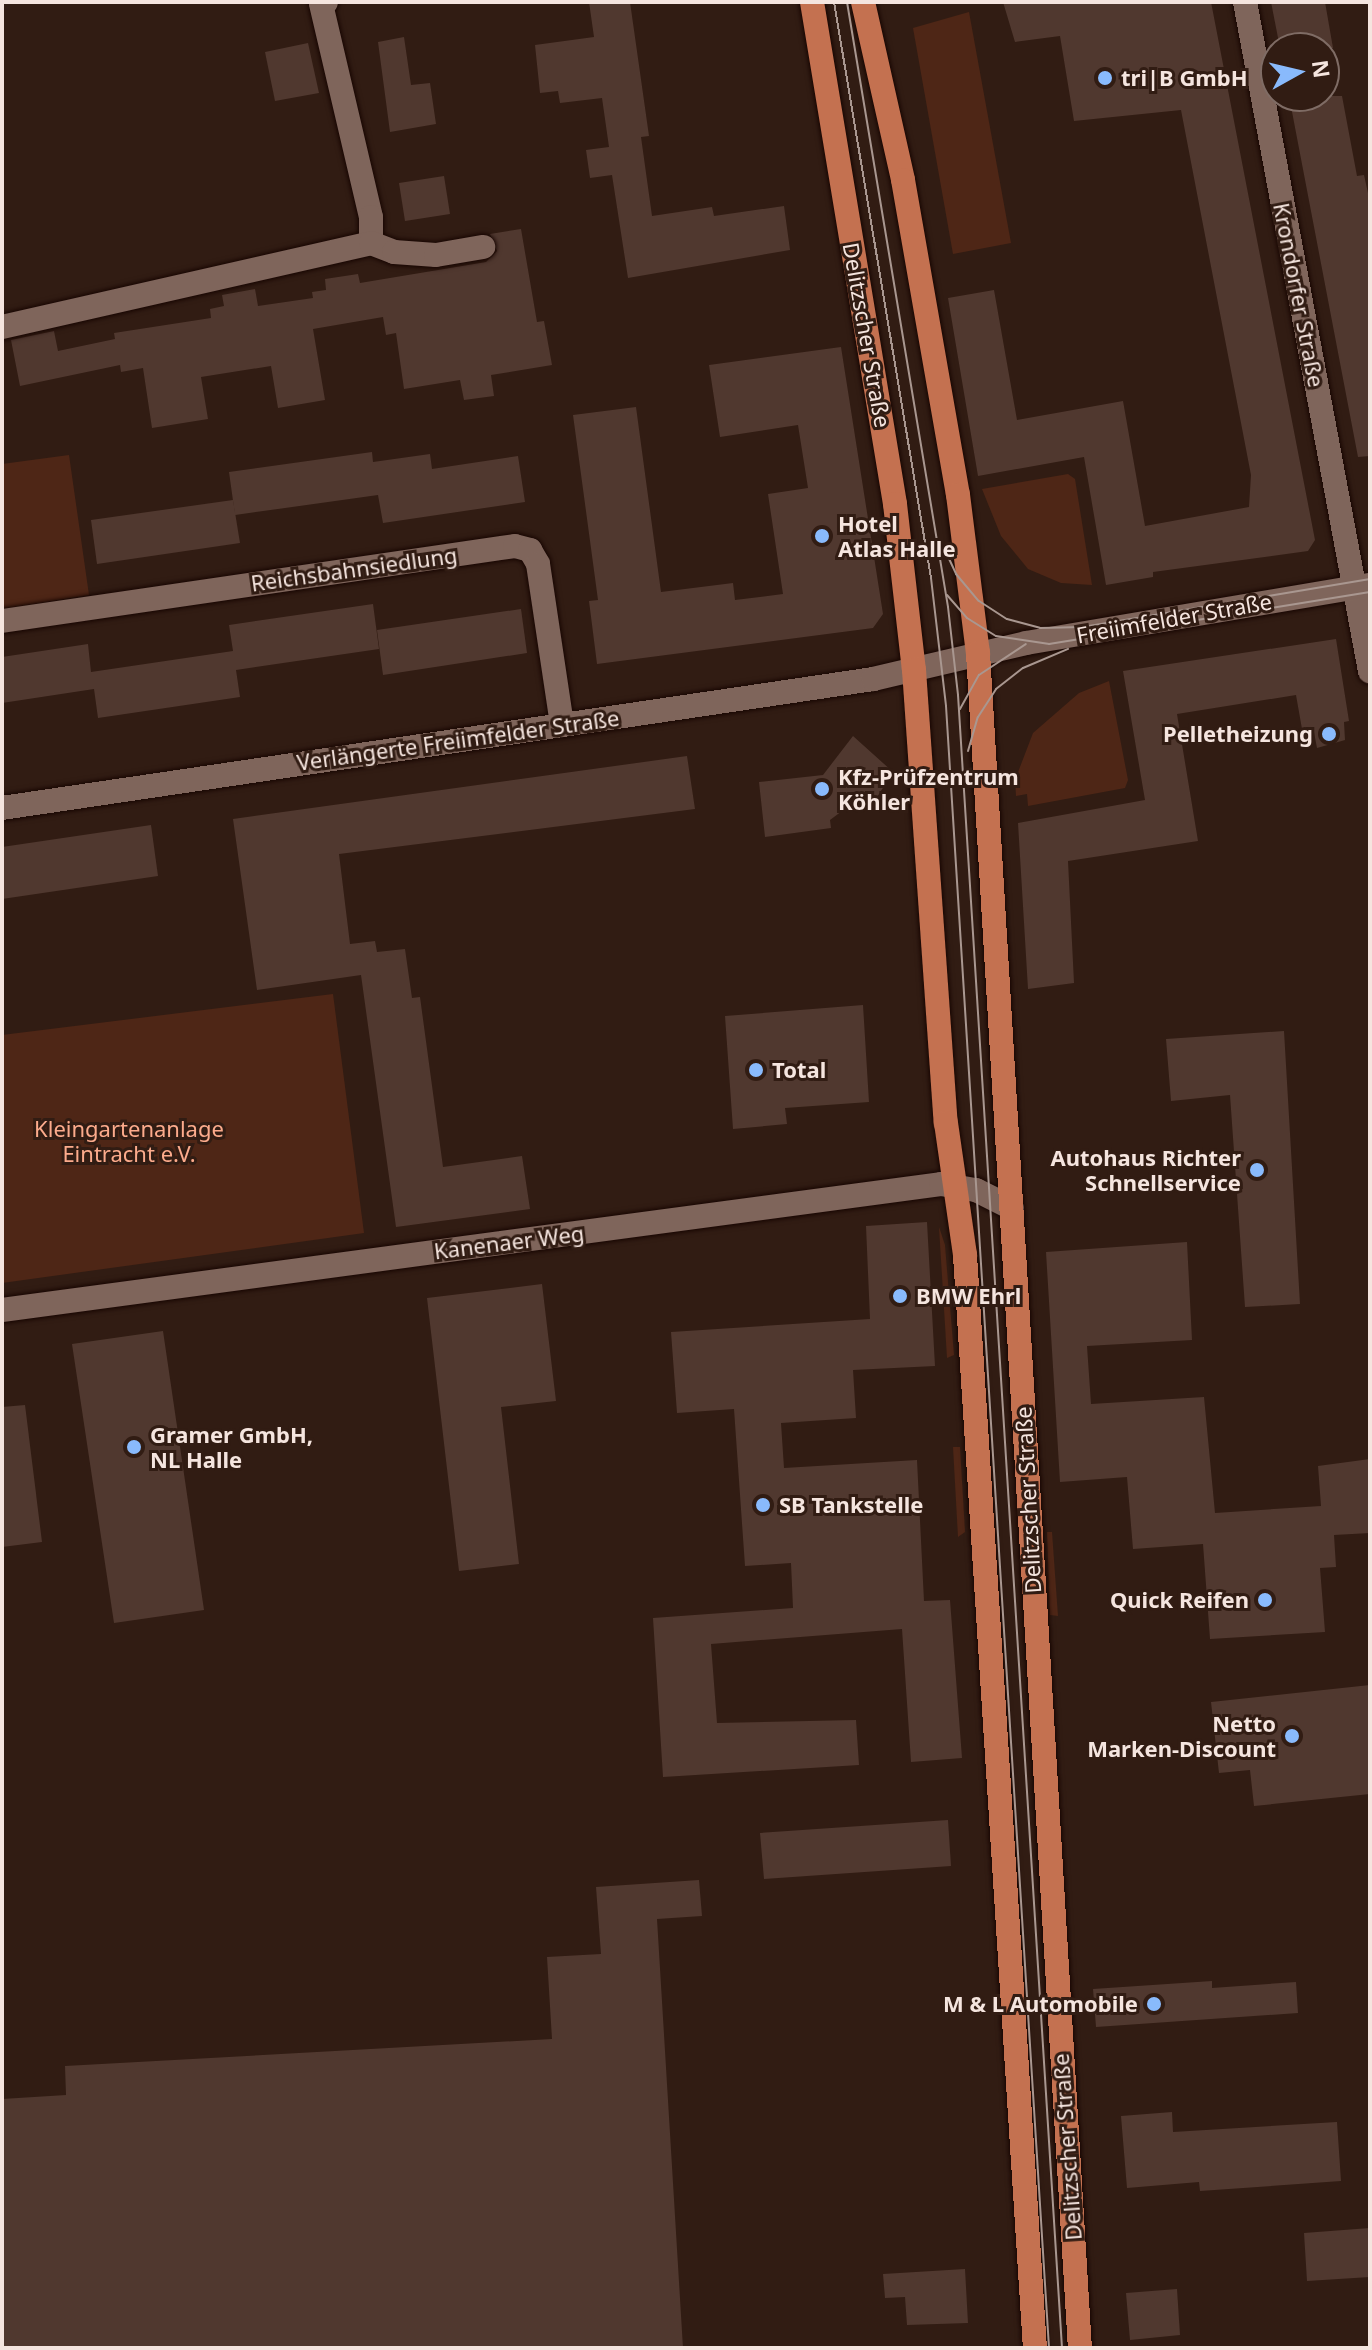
<!DOCTYPE html>
<html>
<head>
<meta charset="utf-8">
<style>
  body { margin:0 }
  #map { position:relative; width:1372px; height:2350px; overflow:hidden; background:#311c13; font-family:"Noto Sans",sans-serif }
  div>[style] { position:absolute }
  .green>* { inset:0; background:#4e2616 }
  .building>* { inset:0; background:#50382f }
  .roads { filter:drop-shadow(0 0 2px #180602) drop-shadow(0 0 2px #180602) }
  .minor>* { height:24px; margin:-12px; padding:0 12px; transform-origin:12px; border-radius:12px; background:#7f655b }
  .major>* { height:24px; margin:-12px; padding:0 12px; transform-origin:12px; border-radius:12px; background:#c47150 }
  .tram>* { height:2px; margin:-1px; padding:0 1px; transform-origin:1px; border-radius:1px; background:#a99790 }
  .dots>* { width:22px; height:22px; translate:-50% -50%; box-sizing:border-box; border:4px solid #311c13; border-radius:50% }
  span { translate:-50% -50%; white-space:nowrap; text-align:center; line-height:1.15; -webkit-text-stroke:6px #311c13; paint-order:stroke }
  .poi-label { font-size:22px; color:#f5e5df; font-weight:700 }
  .left { translate:0 -50%; text-align:left }
  .right { translate:-100% -50%; text-align:right }
  .street-label { font-size:22px; color:#f5e5df }
  .park-label { font-size:22px; color:#fcab8c }
  .frame { position:absolute; inset:0; border:4px solid #f5e5df; pointer-events:none }
  .north { position:absolute; left:1260px; top:32px; width:80px; height:80px; box-sizing:border-box; background:#311c13; border:2px solid #7f6c65; border-radius:50%; rotate:82deg; font-size:22px; font-weight:700; line-height:32px; text-align:center; color:#f5e5df }
  .north::after { content:''; display:block; margin:auto; width:28px; height:36px; background:#89bafc; clip-path:polygon(50% 0,100% 100%,50% 72%,0 100%) }
</style>
</head>
<body>
<div id="map">
  <div class="green">
    <div style="clip-path:polygon(969px 12px,1011px 243px,953px 254px,913px 28px)"></div>
    <div style="clip-path:polygon(69px 455px,89px 595px,2px 609px,2px 464px)"></div>
    <div style="clip-path:polygon(1068px 474px,1075px 479px,1092px 585px,1061px 583px,1028px 569px,1001px 536px,982px 489px)"></div>
    <div style="clip-path:polygon(1109px 681px,1128px 780px,1125px 788px,1028px 806px,1027px 794px,1016px 796px,1015px 780px,1033px 733px,1079px 693px)"></div>
    <div style="clip-path:polygon(333px 994px,364px 1233px,2px 1283px,2px 1035px)"></div>
    <div style="clip-path:polygon(939px 1227px,945px 1245px,954px 1355px,947px 1358px)"></div>
    <div style="clip-path:polygon(953px 1447px,960px 1447px,965px 1532px,958px 1537px)"></div>
    <div style="clip-path:polygon(1047px 1532px,1052px 1532px,1058px 1616px,1050px 1615px)"></div>
  </div>
  <div class="building">
    <div style="clip-path:polygon(589px 2px,630px 2px,649px 136px,641px 137px,652px 216px,712px 207px,714px 216px,784px 206px,790px 250px,628px 278px,612px 175px,590px 178px,586px 150px,609px 147px,602px 98px,560px 103px,558px 91px,540px 93px,535px 45px,594px 37px)"></div>
    <div style="clip-path:polygon(1003px 2px,1211px 2px,1315px 540px,1308px 551px,1153px 572px,1153px 577px,1106px 585px,1084px 457px,978px 476px,948px 298px,994px 290px,1017px 420px,1123px 401px,1145px 526px,1249px 507px,1251px 475px,1181px 110px,1074px 121px,1060px 36px,1015px 42px)"></div>
    <div style="clip-path:polygon(1271px 2px,1325px 2px,1333px 48px,1280px 48px)"></div>
    <div style="clip-path:polygon(404px 37px,411px 85px,430px 83px,436px 124px,390px 132px,378px 42px)"></div>
    <div style="clip-path:polygon(308px 43px,319px 93px,275px 101px,265px 52px)"></div>
    <div style="clip-path:polygon(1289px 96px,1342px 96px,1357px 176px,1364px 175px,1370px 202px,1370px 456px,1358px 457px)"></div>
    <div style="clip-path:polygon(444px 176px,450px 214px,405px 221px,399px 183px)"></div>
    <div style="clip-path:polygon(521px 229px,537px 322px,544px 321px,552px 365px,491px 375px,494px 396px,464px 400px,460px 380px,404px 389px,396px 333px,386px 335px,383px 317px,313px 329px,325px 400px,278px 408px,271px 366px,201px 377px,208px 419px,152px 428px,143px 368px,121px 372px,120px 365px,20px 386px,11px 340px,54px 331px,58px 351px,115px 339px,114px 333px,211px 318px,210px 309px,224px 306px,222px 295px,255px 289px,258px 306px,313px 298px,312px 292px,326px 290px,325px 279px,358px 274px,360px 283px,486px 262px,497px 251px,490px 234px)"></div>
    <div style="clip-path:polygon(841px 347px,883px 614px,873px 628px,597px 664px,589px 601px,598px 600px,573px 415px,636px 407px,661px 592px,733px 583px,735px 600px,783px 594px,768px 494px,808px 488px,798px 425px,720px 437px,709px 365px)"></div>
    <div style="clip-path:polygon(372px 452px,373px 462px,430px 454px,432px 469px,518px 456px,525px 502px,383px 523px,378px 495px,235px 515px,229px 472px)"></div>
    <div style="clip-path:polygon(233px 500px,240px 543px,97px 564px,91px 520px)"></div>
    <div style="clip-path:polygon(373px 604px,379px 649px,236px 670px,240px 697px,98px 718px,94px 689px,2px 703px,2px 657px,88px 644px,91px 672px,233px 651px,229px 625px)"></div>
    <div style="clip-path:polygon(521px 609px,527px 653px,383px 675px,377px 630px)"></div>
    <div style="clip-path:polygon(1336px 639px,1349px 721px,1344px 722px,1345px 740px,1317px 748px,1313px 727px,1302px 729px,1296px 695px,1177px 714px,1198px 841px,1068px 861px,1074px 983px,1028px 989px,1018px 823px,1145px 800px,1123px 671px)"></div>
    <div style="clip-path:polygon(853px 736px,893px 772px,872px 805px,862px 796px,830px 820px,831px 828px,765px 837px,759px 782px,823px 775px)"></div>
    <div style="clip-path:polygon(687px 756px,695px 809px,339px 854px,350px 944px,375px 941px,377px 952px,405px 949px,412px 998px,420px 997px,443px 1167px,522px 1156px,530px 1209px,396px 1227px,361px 975px,257px 990px,233px 819px)"></div>
    <div style="clip-path:polygon(151px 825px,158px 876px,2px 899px,2px 847px)"></div>
    <div style="clip-path:polygon(863px 1005px,869px 1102px,785px 1108px,787px 1124px,733px 1129px,725px 1016px)"></div>
    <div style="clip-path:polygon(1284px 1031px,1300px 1304px,1245px 1307px,1230px 1095px,1171px 1101px,1166px 1039px)"></div>
    <div style="clip-path:polygon(927px 1222px,935px 1366px,853px 1370px,856px 1418px,781px 1423px,784px 1468px,917px 1460px,924px 1601px,950px 1600px,962px 1758px,911px 1762px,902px 1629px,711px 1644px,717px 1723px,856px 1720px,859px 1765px,663px 1777px,653px 1618px,793px 1608px,791px 1563px,745px 1566px,734px 1409px,677px 1413px,671px 1332px,870px 1319px,866px 1226px)"></div>
    <div style="clip-path:polygon(1187px 1242px,1192px 1340px,1087px 1346px,1091px 1404px,1204px 1397px,1215px 1513px,1321px 1506px,1318px 1466px,1370px 1459px,1370px 1533px,1334px 1535px,1336px 1567px,1320px 1568px,1325px 1632px,1210px 1639px,1203px 1544px,1133px 1549px,1127px 1477px,1060px 1482px,1046px 1252px)"></div>
    <div style="clip-path:polygon(542px 1284px,556px 1401px,501px 1407px,519px 1564px,459px 1571px,427px 1298px)"></div>
    <div style="clip-path:polygon(163px 1331px,204px 1610px,114px 1623px,72px 1344px)"></div>
    <div style="clip-path:polygon(25px 1405px,42px 1542px,2px 1547px,2px 1407px)"></div>
    <div style="clip-path:polygon(1370px 1685px,1370px 1794px,1254px 1806px,1250px 1770px,1219px 1773px,1211px 1702px)"></div>
    <div style="clip-path:polygon(948px 1820px,951px 1866px,764px 1879px,760px 1833px)"></div>
    <div style="clip-path:polygon(699px 1880px,702px 1916px,657px 1919px,683px 2348px,2px 2348px,2px 2099px,66px 2095px,65px 2066px,552px 2039px,547px 1957px,601px 1954px,596px 1887px)"></div>
    <div style="clip-path:polygon(1212px 1981px,1212px 1988px,1296px 1982px,1298px 2013px,1096px 2027px,1093px 1989px)"></div>
    <div style="clip-path:polygon(1172px 2112px,1173px 2132px,1337px 2122px,1341px 2181px,1200px 2191px,1199px 2182px,1127px 2188px,1121px 2116px)"></div>
    <div style="clip-path:polygon(1370px 2228px,1370px 2277px,1307px 2281px,1304px 2233px)"></div>
    <div style="clip-path:polygon(965px 2269px,968px 2323px,907px 2325px,905px 2297px,885px 2298px,883px 2274px)"></div>
    <div style="clip-path:polygon(1177px 2289px,1180px 2335px,1130px 2340px,1126px 2293px)"></div>
  </div>
  <div class="roads">
    <div class="minor">
      <div style="left:326px;top:2px;width:5px;rotate:158deg"></div>
      <div style="left:321px;top:4px;width:219px;rotate:76.8deg"></div>
      <div style="left:371px;top:217px;width:26px;rotate:90deg"></div>
      <div style="left:1245px;top:2px;width:681px;rotate:79.42deg"></div>
      <div style="left:2px;top:327px;width:378px;rotate:-12.8deg"></div>
      <div style="left:371px;top:243px;width:25px;rotate:21deg"></div>
      <div style="left:394px;top:252px;width:42px;rotate:4.1deg"></div>
      <div style="left:436px;top:255px;width:48px;rotate:-9.7deg"></div>
      <div style="left:2px;top:621px;width:518px;rotate:-8.32deg"></div>
      <div style="left:515px;top:546px;width:16px;rotate:15deg"></div>
      <div style="left:530px;top:550px;width:16px;rotate:60deg"></div>
      <div style="left:538px;top:564px;width:163px;rotate:81.5deg"></div>
      <div style="left:2px;top:808px;width:881px;rotate:-8.42deg"></div>
      <div style="left:873px;top:679px;width:157px;rotate:-13.2deg"></div>
      <div style="left:1026px;top:643px;width:349px;rotate:-9.6deg"></div>
      <div style="left:2px;top:1310px;width:947px;rotate:-7.64deg"></div>
      <div style="left:941px;top:1184px;width:36px;rotate:10deg"></div>
      <div style="left:976px;top:1190px;width:40px;rotate:26.6deg"></div>
    </div>
    <div class="major">
      <div style="left:812px;top:2px;width:509px;rotate:80.61deg"></div>
      <div style="left:895px;top:504px;width:167px;rotate:83.5deg"></div>
      <div style="left:914px;top:670px;width:454px;rotate:86deg"></div>
      <div style="left:946px;top:1123px;width:133px;rotate:81.8deg"></div>
      <div style="left:965px;top:1255px;width:1095px;rotate:86.34deg"></div>
      <div style="left:863px;top:2px;width:182px;rotate:77.3deg"></div>
      <div style="left:903px;top:180px;width:320px;rotate:80.1deg"></div>
      <div style="left:958px;top:495px;width:159px;rotate:82.8deg"></div>
      <div style="left:978px;top:653px;width:1698px;rotate:86.56deg"></div>
    </div>
  </div>
  <div class="tram">
    <div style="left:834px;top:2px;width:584px;rotate:80.44deg"></div>
    <div style="left:931px;top:578px;width:129px;rotate:83.3deg"></div>
    <div style="left:946px;top:706px;width:1645px;rotate:86.41deg"></div>
    <div style="left:847px;top:2px;width:613px;rotate:80.52deg"></div>
    <div style="left:948px;top:607px;width:89px;rotate:83.5deg"></div>
    <div style="left:958px;top:695px;width:1656px;rotate:86.4deg"></div>
    <div style="left:944px;top:548px;width:29px;rotate:65deg"></div>
    <div style="left:956px;top:574px;width:35px;rotate:50deg"></div>
    <div style="left:979px;top:601px;width:33px;rotate:33deg"></div>
    <div style="left:1007px;top:619px;width:34px;rotate:15deg"></div>
    <div style="left:1040px;top:628px;width:43px;rotate:-1.3deg"></div>
    <div style="left:1083px;top:627px;width:291px;rotate:-9.5deg"></div>
    <div style="left:947px;top:595px;width:30px;rotate:49deg"></div>
    <div style="left:967px;top:618px;width:34px;rotate:32deg"></div>
    <div style="left:996px;top:636px;width:54px;rotate:8.6deg"></div>
    <div style="left:1049px;top:644px;width:325px;rotate:-9.2deg"></div>
    <div style="left:960px;top:709px;width:39px;rotate:-61deg"></div>
    <div style="left:979px;top:675px;width:56px;rotate:-33.4deg"></div>
    <div style="left:968px;top:751px;width:35px;rotate:-74deg"></div>
    <div style="left:978px;top:717px;width:33px;rotate:-57deg"></div>
    <div style="left:996px;top:689px;width:34px;rotate:-38deg"></div>
    <div style="left:1023px;top:668px;width:49px;rotate:-22.9deg"></div>
  </div>
  <div class="dots">
    <div style="left:1105px;top:78px;background:#89bafc"></div>
    <div style="left:822px;top:536px;background:#89bafc"></div>
    <div style="left:1329px;top:734px;background:#89bafc"></div>
    <div style="left:822px;top:789px;background:#89bafc"></div>
    <div style="left:756px;top:1070px;background:#89bafc"></div>
    <div style="left:1257px;top:1170px;background:#89bafc"></div>
    <div style="left:900px;top:1296px;background:#89bafc"></div>
    <div style="left:134px;top:1447px;background:#89bafc"></div>
    <div style="left:763px;top:1505px;background:#89bafc"></div>
    <div style="left:1265px;top:1600px;background:#89bafc"></div>
    <div style="left:1292px;top:1736px;background:#89bafc"></div>
    <div style="left:1154px;top:2004px;background:#89bafc"></div>
  </div>
  <div class="poi-label">
    <span class="left" style="left:1121px;top:78px">tri|B GmbH</span>
    <span class="left" style="left:838px;top:536px">Hotel<br>Atlas Halle</span>
    <span class="right" style="left:1313px;top:734px">Pelletheizung</span>
    <span class="left" style="left:838px;top:789px">Kfz-Prüfzentrum<br>Köhler</span>
    <span class="left" style="left:772px;top:1070px">Total</span>
    <span class="right" style="left:1241px;top:1170px">Autohaus Richter<br>Schnellservice</span>
    <span class="left" style="left:916px;top:1296px">BMW Ehrl</span>
    <span class="left" style="left:150px;top:1447px">Gramer GmbH,<br>NL Halle</span>
    <span class="left" style="left:779px;top:1505px">SB Tankstelle</span>
    <span class="right" style="left:1249px;top:1600px">Quick Reifen</span>
    <span class="right" style="left:1276px;top:1736px">Netto<br>Marken-Discount</span>
    <span class="right" style="left:1138px;top:2004px">M &amp; L Automobile</span>
  </div>
  <div class="street-label">
    <span style="left:1299px;top:295px;rotate:79deg">Krondorfer Straße</span>
    <span style="left:867px;top:335px;rotate:80deg">Delitzscher Straße</span>
    <span style="left:354px;top:569px;rotate:-8deg">Reichsbahnsiedlung</span>
    <span style="left:1174px;top:618px;rotate:-10deg">Freiimfelder Straße</span>
    <span style="left:458px;top:740px;rotate:-8deg">Verlängerte Freiimfelder Straße</span>
    <span style="left:509px;top:1242px;rotate:-7deg">Kanenaer Weg</span>
    <span style="left:1028px;top:1500px;rotate:-93deg">Delitzscher Straße</span>
    <span style="left:1067px;top:2147px;rotate:-94deg">Delitzscher Straße</span>
  </div>
  <div class="park-label">
    <span style="left:129px;top:1141px">Kleingartenanlage<br>Eintracht e.V.</span>
  </div>
  <div class="frame"></div>
  <div class="north">N</div>
</div>
</body>
</html>
